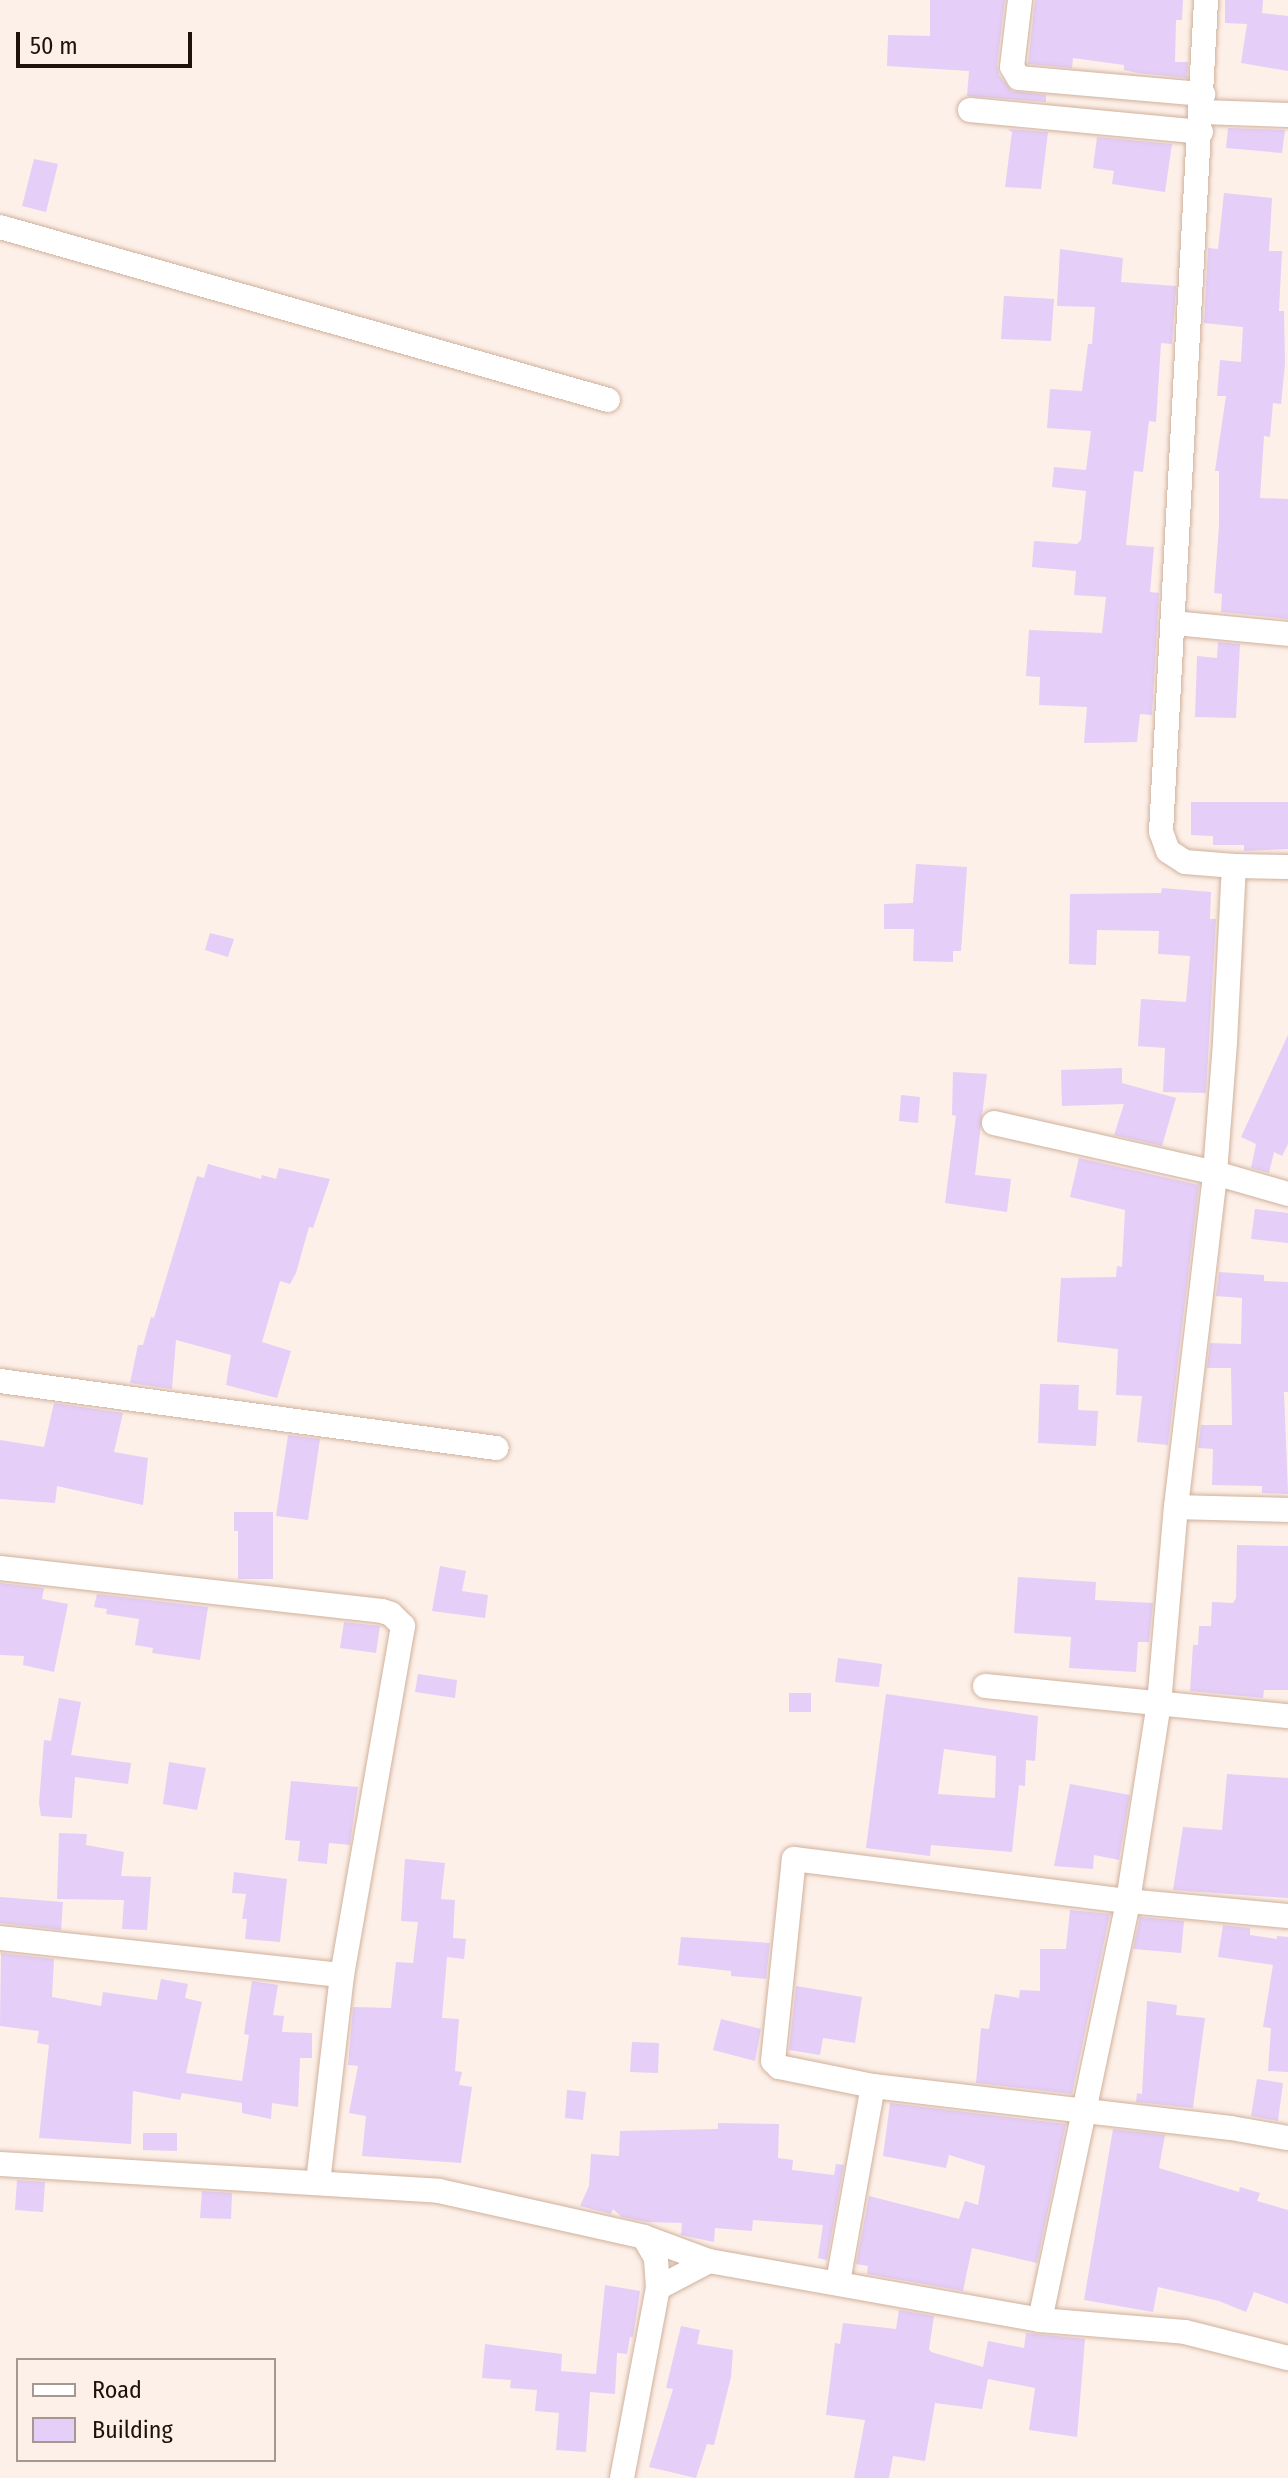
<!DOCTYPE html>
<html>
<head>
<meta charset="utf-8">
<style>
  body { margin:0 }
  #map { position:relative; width:1288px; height:2478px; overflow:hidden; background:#fdf0e8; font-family:"Fira Sans Condensed",sans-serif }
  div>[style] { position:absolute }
  .building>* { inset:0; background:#e5cef7 }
  .roads { filter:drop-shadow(0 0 2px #d0b19d) drop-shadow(0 0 2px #d0b19d) }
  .minor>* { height:24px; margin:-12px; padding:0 12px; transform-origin:12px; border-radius:12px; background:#fff }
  span { translate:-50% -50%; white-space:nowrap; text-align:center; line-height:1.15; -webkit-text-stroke:6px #fdf0e8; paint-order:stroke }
  .legend { position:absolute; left:16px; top:2358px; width:260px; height:104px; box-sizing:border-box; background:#fdf0e8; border:2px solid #a49890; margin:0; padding:10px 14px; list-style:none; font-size:24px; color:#1e130c }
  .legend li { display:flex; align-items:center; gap:16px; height:40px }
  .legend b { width:40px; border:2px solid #a49890 }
  .scale { position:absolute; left:16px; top:32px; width:176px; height:36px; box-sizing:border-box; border:4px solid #1e130c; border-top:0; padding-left:10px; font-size:24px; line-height:28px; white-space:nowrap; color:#1e130c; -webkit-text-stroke:6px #fdf0e8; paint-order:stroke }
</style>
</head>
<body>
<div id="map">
  <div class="building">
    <div style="clip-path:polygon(930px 0,1005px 0,997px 65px,999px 75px,1012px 91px,1046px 95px,1046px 102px,967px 96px,969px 71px,887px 66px,888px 35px,930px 36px)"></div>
    <div style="clip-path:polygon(1035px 0,1183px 0,1182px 20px,1176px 20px,1175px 62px,1188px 62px,1187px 78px,1138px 73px,1124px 70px,1124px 65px,1073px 58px,1072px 68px,1028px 64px)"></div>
    <div style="clip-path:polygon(1225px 0,1263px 0,1262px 13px,1288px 16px,1288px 71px,1241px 63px,1247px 24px,1225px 23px)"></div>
    <div style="clip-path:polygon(1228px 128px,1285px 130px,1282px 153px,1226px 148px)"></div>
    <div style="clip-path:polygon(1008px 129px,1048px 132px,1041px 189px,1005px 187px,1012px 132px)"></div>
    <div style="clip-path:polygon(1097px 137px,1172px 144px,1165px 192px,1112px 184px,1114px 171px,1093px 168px)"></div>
    <div style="clip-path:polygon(34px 159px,58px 164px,46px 212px,22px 206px)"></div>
    <div style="clip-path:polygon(1224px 193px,1272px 198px,1269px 251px,1282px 251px,1279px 311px,1284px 311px,1285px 364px,1281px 404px,1273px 403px,1270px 437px,1264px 436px,1260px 498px,1288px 499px,1288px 619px,1221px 612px,1222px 594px,1214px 593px,1219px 526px,1219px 471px,1215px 471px,1226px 396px,1217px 396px,1220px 360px,1241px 362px,1243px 327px,1204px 323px,1208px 248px,1218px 249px)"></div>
    <div style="clip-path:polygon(1060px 249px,1123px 258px,1121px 282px,1176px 286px,1172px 344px,1161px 343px,1156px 422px,1149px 421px,1143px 472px,1134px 471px,1126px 545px,1154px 547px,1150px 592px,1159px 593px,1152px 715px,1140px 714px,1137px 742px,1084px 743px,1087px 707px,1039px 705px,1040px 677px,1026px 676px,1029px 630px,1102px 633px,1106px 597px,1074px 595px,1076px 571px,1032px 567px,1034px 541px,1077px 544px,1081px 540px,1086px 491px,1052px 487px,1054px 467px,1086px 470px,1091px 431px,1047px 428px,1050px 389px,1082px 391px,1088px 344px,1092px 344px,1095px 307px,1057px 306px)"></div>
    <div style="clip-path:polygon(1004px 296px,1054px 299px,1051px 341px,1001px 339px)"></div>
    <div style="clip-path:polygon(1218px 642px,1240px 644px,1236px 718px,1195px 717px,1197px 656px,1217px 658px)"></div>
    <div style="clip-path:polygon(1191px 802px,1288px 802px,1288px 849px,1244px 851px,1244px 845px,1213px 845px,1213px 836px,1191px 835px)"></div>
    <div style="clip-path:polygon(916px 864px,967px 867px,961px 951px,953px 951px,953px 962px,913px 961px,914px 929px,884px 929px,884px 904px,913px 903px)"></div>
    <div style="clip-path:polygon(1162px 888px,1211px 892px,1210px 919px,1216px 919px,1206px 1093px,1163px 1092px,1165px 1048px,1138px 1046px,1141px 999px,1186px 1002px,1190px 956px,1158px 954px,1159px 931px,1097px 930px,1096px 965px,1069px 964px,1070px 894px,1161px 893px)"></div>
    <div style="clip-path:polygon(210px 933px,234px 939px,228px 957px,205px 950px)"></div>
    <div style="clip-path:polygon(1288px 1035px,1288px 1144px,1282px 1156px,1274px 1152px,1269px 1173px,1251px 1168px,1256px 1144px,1241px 1137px)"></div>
    <div style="clip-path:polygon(1122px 1068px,1122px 1083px,1176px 1098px,1162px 1146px,1114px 1135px,1124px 1104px,1062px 1106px,1061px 1070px)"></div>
    <div style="clip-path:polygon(953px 1072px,987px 1074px,975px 1175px,1011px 1179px,1007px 1212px,945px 1203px,956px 1116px,952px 1115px)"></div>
    <div style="clip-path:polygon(901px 1095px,920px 1097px,918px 1123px,899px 1121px)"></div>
    <div style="clip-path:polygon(1079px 1158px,1199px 1185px,1168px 1445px,1137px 1442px,1142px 1396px,1116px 1395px,1118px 1349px,1057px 1342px,1061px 1278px,1116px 1277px,1117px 1266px,1122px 1267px,1125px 1210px,1070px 1197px)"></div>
    <div style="clip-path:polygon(208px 1164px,261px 1179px,262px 1175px,276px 1179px,279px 1168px,330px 1179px,313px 1228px,309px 1227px,296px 1273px,290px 1284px,280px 1281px,262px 1342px,291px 1351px,277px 1398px,226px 1385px,231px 1355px,176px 1340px,172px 1389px,130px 1383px,138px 1345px,143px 1345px,151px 1317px,154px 1318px,197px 1176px,204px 1178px)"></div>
    <div style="clip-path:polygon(1255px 1209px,1288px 1213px,1288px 1243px,1251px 1239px)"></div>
    <div style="clip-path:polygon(1219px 1272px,1264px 1275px,1264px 1281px,1288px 1282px,1288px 1392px,1284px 1392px,1288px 1494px,1262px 1493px,1262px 1486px,1212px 1485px,1213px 1449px,1198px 1448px,1201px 1425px,1232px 1425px,1231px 1368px,1207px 1368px,1210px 1343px,1241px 1344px,1242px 1298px,1216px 1296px)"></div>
    <div style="clip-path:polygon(1040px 1384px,1079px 1385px,1078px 1410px,1098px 1411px,1096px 1446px,1038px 1443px)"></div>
    <div style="clip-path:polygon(54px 1403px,123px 1413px,114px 1452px,148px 1458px,143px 1505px,57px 1486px,55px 1503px,0 1499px,0 1440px,44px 1447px)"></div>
    <div style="clip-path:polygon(288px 1435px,320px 1439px,308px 1520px,276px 1516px)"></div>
    <div style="clip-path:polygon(234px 1512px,273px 1512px,273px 1579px,238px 1579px,238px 1531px,234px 1531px)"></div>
    <div style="clip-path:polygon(1237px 1545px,1288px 1546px,1288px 1690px,1264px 1690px,1263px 1698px,1190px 1691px,1193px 1645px,1198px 1645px,1199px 1626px,1211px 1626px,1212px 1602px,1233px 1603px,1236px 1598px)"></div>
    <div style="clip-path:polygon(440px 1566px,466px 1571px,462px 1591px,488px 1595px,485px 1618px,432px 1611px)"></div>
    <div style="clip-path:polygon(1018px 1577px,1096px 1582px,1095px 1600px,1153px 1603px,1149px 1642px,1138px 1642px,1136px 1672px,1069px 1668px,1071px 1637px,1014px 1633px)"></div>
    <div style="clip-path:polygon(0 1583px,44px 1588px,42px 1599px,68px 1604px,54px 1672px,23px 1665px,24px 1656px,0 1655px)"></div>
    <div style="clip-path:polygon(97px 1594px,208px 1607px,200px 1660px,152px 1653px,153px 1648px,135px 1645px,139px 1619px,106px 1614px,107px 1609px,94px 1607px)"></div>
    <div style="clip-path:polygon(344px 1622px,380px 1626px,376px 1653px,340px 1648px)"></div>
    <div style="clip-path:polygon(838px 1658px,882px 1664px,879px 1687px,835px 1682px)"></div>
    <div style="clip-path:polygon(418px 1674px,457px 1680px,455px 1698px,415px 1692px)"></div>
    <div style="clip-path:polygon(789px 1693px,811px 1693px,811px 1712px,789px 1712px)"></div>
    <div style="clip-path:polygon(evenodd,886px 1694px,1038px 1716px,1035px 1761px,1026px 1760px,1025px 1786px,1019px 1785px,1012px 1852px,931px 1845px,930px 1856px,866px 1848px,886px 1694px,944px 1749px,996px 1756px,995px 1798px,938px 1794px,944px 1749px)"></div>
    <div style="clip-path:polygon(59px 1698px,81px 1702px,71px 1755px,131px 1763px,128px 1784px,75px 1777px,72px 1818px,41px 1816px,39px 1803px,44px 1740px,51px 1741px)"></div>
    <div style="clip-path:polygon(169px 1762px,206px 1768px,197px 1810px,163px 1804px)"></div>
    <div style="clip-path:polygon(1227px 1774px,1288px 1778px,1288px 1898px,1173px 1890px,1183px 1827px,1222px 1830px)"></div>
    <div style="clip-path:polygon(291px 1781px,358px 1787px,350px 1845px,329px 1843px,327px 1864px,298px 1861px,300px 1841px,285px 1840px)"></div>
    <div style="clip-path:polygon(1070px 1784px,1130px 1795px,1119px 1860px,1094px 1855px,1093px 1869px,1054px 1866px)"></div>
    <div style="clip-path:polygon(59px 1833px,87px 1834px,86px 1845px,124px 1852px,121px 1876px,151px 1877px,147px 1930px,122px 1929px,124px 1900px,57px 1899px)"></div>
    <div style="clip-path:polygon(405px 1859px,445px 1863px,441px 1899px,455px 1900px,453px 1938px,466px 1939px,464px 1959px,447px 1957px,442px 2018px,459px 2019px,455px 2071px,462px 2072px,459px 2085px,472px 2087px,461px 2163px,362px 2156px,366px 2116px,349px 2113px,358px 2066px,348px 2065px,353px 2007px,391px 2008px,396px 1962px,413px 1963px,418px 1922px,401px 1921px)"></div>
    <div style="clip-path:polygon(234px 1872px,287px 1879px,280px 1942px,245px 1939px,247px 1919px,242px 1919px,246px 1894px,232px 1893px)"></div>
    <div style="clip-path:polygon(0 1897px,63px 1902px,61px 1930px,0 1923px)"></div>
    <div style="clip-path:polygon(1070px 1910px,1110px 1914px,1072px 2094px,976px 2083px,981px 2028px,989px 2029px,995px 1994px,1019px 1998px,1020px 1990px,1040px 1991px,1040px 1949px,1066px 1949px)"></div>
    <div style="clip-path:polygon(1140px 1917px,1184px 1921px,1181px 1953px,1133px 1949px)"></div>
    <div style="clip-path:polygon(1223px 1925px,1250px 1928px,1250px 1935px,1277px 1939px,1277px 1936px,1288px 1937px,1288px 2072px,1268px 2071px,1271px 2028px,1263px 2027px,1273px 1965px,1218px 1957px)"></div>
    <div style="clip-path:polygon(681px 1937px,770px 1943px,766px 1979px,731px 1976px,731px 1971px,678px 1965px)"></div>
    <div style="clip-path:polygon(1px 1953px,54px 1959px,52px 1997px,101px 2006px,103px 1992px,157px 2000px,161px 1979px,188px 1984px,185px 1998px,202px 2002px,186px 2073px,242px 2081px,249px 2035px,244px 2034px,252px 1981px,278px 1985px,273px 2015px,284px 2016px,282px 2032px,312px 2033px,312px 2058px,300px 2058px,298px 2107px,272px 2103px,271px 2119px,242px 2113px,242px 2103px,182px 2093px,180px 2100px,133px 2091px,131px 2144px,39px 2138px,49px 2045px,37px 2043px,39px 2031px,0 2026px)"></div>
    <div style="clip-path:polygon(796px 1986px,862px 1997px,855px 2043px,823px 2038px,820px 2055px,789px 2050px)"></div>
    <div style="clip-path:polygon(1147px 2001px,1177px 2005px,1176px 2015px,1205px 2018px,1193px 2108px,1136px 2102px,1137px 2093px,1142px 2094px)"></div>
    <div style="clip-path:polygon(721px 2019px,761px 2029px,755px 2061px,713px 2050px)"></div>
    <div style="clip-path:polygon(632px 2042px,659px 2043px,658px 2073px,630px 2072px)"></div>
    <div style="clip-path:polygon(1257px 2079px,1283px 2083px,1278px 2121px,1251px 2116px)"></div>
    <div style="clip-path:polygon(567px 2090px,586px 2092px,583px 2120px,565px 2118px)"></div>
    <div style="clip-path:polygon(890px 2103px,1066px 2124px,1037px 2263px,972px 2248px,963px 2291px,867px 2274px,868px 2266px,856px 2264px,869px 2196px,959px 2219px,965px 2201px,978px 2205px,985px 2166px,949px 2155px,946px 2168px,883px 2156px)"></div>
    <div style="clip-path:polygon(718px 2123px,779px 2124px,778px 2158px,793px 2160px,792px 2170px,834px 2175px,836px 2164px,844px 2165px,827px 2260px,818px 2258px,823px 2225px,753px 2220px,752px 2231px,715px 2228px,714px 2242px,681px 2235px,682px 2223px,647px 2222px,622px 2217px,613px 2209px,611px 2214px,580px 2206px,589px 2186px,591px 2154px,619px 2156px,620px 2131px,718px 2129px)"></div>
    <div style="clip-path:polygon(1113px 2129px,1165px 2135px,1159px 2168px,1239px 2192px,1240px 2187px,1260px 2193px,1257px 2201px,1288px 2210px,1288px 2304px,1254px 2292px,1246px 2312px,1219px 2301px,1158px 2287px,1153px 2312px,1084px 2300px)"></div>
    <div style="clip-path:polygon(143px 2133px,177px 2133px,177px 2151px,143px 2150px)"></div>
    <div style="clip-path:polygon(17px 2180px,45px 2182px,43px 2212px,15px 2210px)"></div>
    <div style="clip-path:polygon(202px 2191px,232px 2193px,231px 2219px,200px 2218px)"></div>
    <div style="clip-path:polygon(605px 2285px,640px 2291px,633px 2337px,630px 2337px,627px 2354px,617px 2353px,615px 2394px,590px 2392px,586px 2452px,556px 2450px,559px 2413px,535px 2411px,537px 2390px,510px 2388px,511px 2380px,482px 2378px,485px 2344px,562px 2354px,561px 2371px,596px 2374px)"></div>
    <div style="clip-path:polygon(899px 2310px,934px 2316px,929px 2349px,931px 2352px,983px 2367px,988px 2341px,1024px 2348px,1026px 2333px,1085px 2339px,1077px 2437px,1029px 2430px,1035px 2388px,988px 2379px,982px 2409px,935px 2403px,925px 2461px,893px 2456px,889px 2478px,854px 2478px,865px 2420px,826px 2415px,835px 2343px,840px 2344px,843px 2323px,896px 2329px)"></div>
    <div style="clip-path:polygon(681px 2326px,700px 2330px,697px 2344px,733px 2350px,731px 2377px,714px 2445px,707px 2444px,696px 2478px,649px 2467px,673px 2389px,666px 2388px)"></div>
  </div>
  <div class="roads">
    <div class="minor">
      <div style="left:1020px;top:0;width:67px;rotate:96.8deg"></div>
      <div style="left:1012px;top:67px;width:13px;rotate:58deg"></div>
      <div style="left:1019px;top:78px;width:185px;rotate:5deg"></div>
      <div style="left:970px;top:110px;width:232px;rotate:5.4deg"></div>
      <div style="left:1202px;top:112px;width:86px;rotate:2deg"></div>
      <div style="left:0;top:227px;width:632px;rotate:15.88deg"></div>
      <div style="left:1174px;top:623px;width:115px;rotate:5.5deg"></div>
      <div style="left:1234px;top:866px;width:54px;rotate:1.1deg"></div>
      <div style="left:994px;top:1123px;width:227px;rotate:12.7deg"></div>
      <div style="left:1215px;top:1173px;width:76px;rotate:16deg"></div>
      <div style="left:0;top:1381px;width:501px;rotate:7.69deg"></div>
      <div style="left:1176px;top:1507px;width:112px;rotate:1.5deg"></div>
      <div style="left:0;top:1568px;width:384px;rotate:6.4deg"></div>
      <div style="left:382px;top:1611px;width:9px;rotate:18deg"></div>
      <div style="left:391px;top:1614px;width:17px;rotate:45deg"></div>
      <div style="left:403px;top:1626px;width:354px;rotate:99.9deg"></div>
      <div style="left:342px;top:1975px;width:207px;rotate:96.6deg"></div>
      <div style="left:985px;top:1686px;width:304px;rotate:5.7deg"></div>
      <div style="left:0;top:1938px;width:344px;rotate:6.2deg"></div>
      <div style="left:873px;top:2086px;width:96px;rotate:-168.6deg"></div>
      <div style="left:779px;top:2067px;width:8px;rotate:-135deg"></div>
      <div style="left:773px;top:2061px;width:203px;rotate:-84.1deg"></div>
      <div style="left:794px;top:1859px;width:337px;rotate:7.2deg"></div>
      <div style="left:1128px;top:1901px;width:161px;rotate:5.4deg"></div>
      <div style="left:0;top:2164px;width:440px;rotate:3.5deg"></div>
      <div style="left:439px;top:2191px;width:210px;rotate:12.6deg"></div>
      <div style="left:644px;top:2237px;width:69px;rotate:20.3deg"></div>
      <div style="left:709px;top:2261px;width:336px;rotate:10.1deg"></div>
      <div style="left:1040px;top:2320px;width:145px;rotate:4.7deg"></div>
      <div style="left:1185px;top:2332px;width:106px;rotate:14.2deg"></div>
      <div style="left:838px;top:2282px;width:199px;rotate:-79.9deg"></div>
      <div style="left:873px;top:2086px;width:360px;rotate:6.7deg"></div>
      <div style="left:1231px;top:2128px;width:58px;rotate:10deg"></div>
      <div style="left:658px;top:2288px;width:58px;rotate:-27.9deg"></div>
      <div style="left:1040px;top:2320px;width:428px;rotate:-78.1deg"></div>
      <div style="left:1128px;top:1901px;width:199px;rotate:-81.1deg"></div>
      <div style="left:1159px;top:1704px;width:198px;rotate:-85.1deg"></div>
      <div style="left:1176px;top:1507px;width:336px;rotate:-83.3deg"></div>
      <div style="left:1215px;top:1173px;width:131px;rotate:-85.6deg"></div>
      <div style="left:1225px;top:1042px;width:176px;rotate:-87.1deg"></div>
      <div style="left:1234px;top:866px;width:49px;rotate:-175.3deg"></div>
      <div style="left:1185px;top:862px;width:20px;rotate:-147deg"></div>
      <div style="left:1168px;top:851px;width:20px;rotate:-110deg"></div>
      <div style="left:1161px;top:832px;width:833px;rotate:-86.9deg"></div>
      <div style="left:622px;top:2478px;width:193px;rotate:-79.3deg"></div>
      <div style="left:658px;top:2288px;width:30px;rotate:-94deg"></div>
      <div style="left:656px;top:2258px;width:24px;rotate:-120deg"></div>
    </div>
  </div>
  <ul class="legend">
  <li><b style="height:10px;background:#fff"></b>Road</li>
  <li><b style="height:22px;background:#e5cef7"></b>Building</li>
  </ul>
  <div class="scale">50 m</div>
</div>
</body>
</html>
